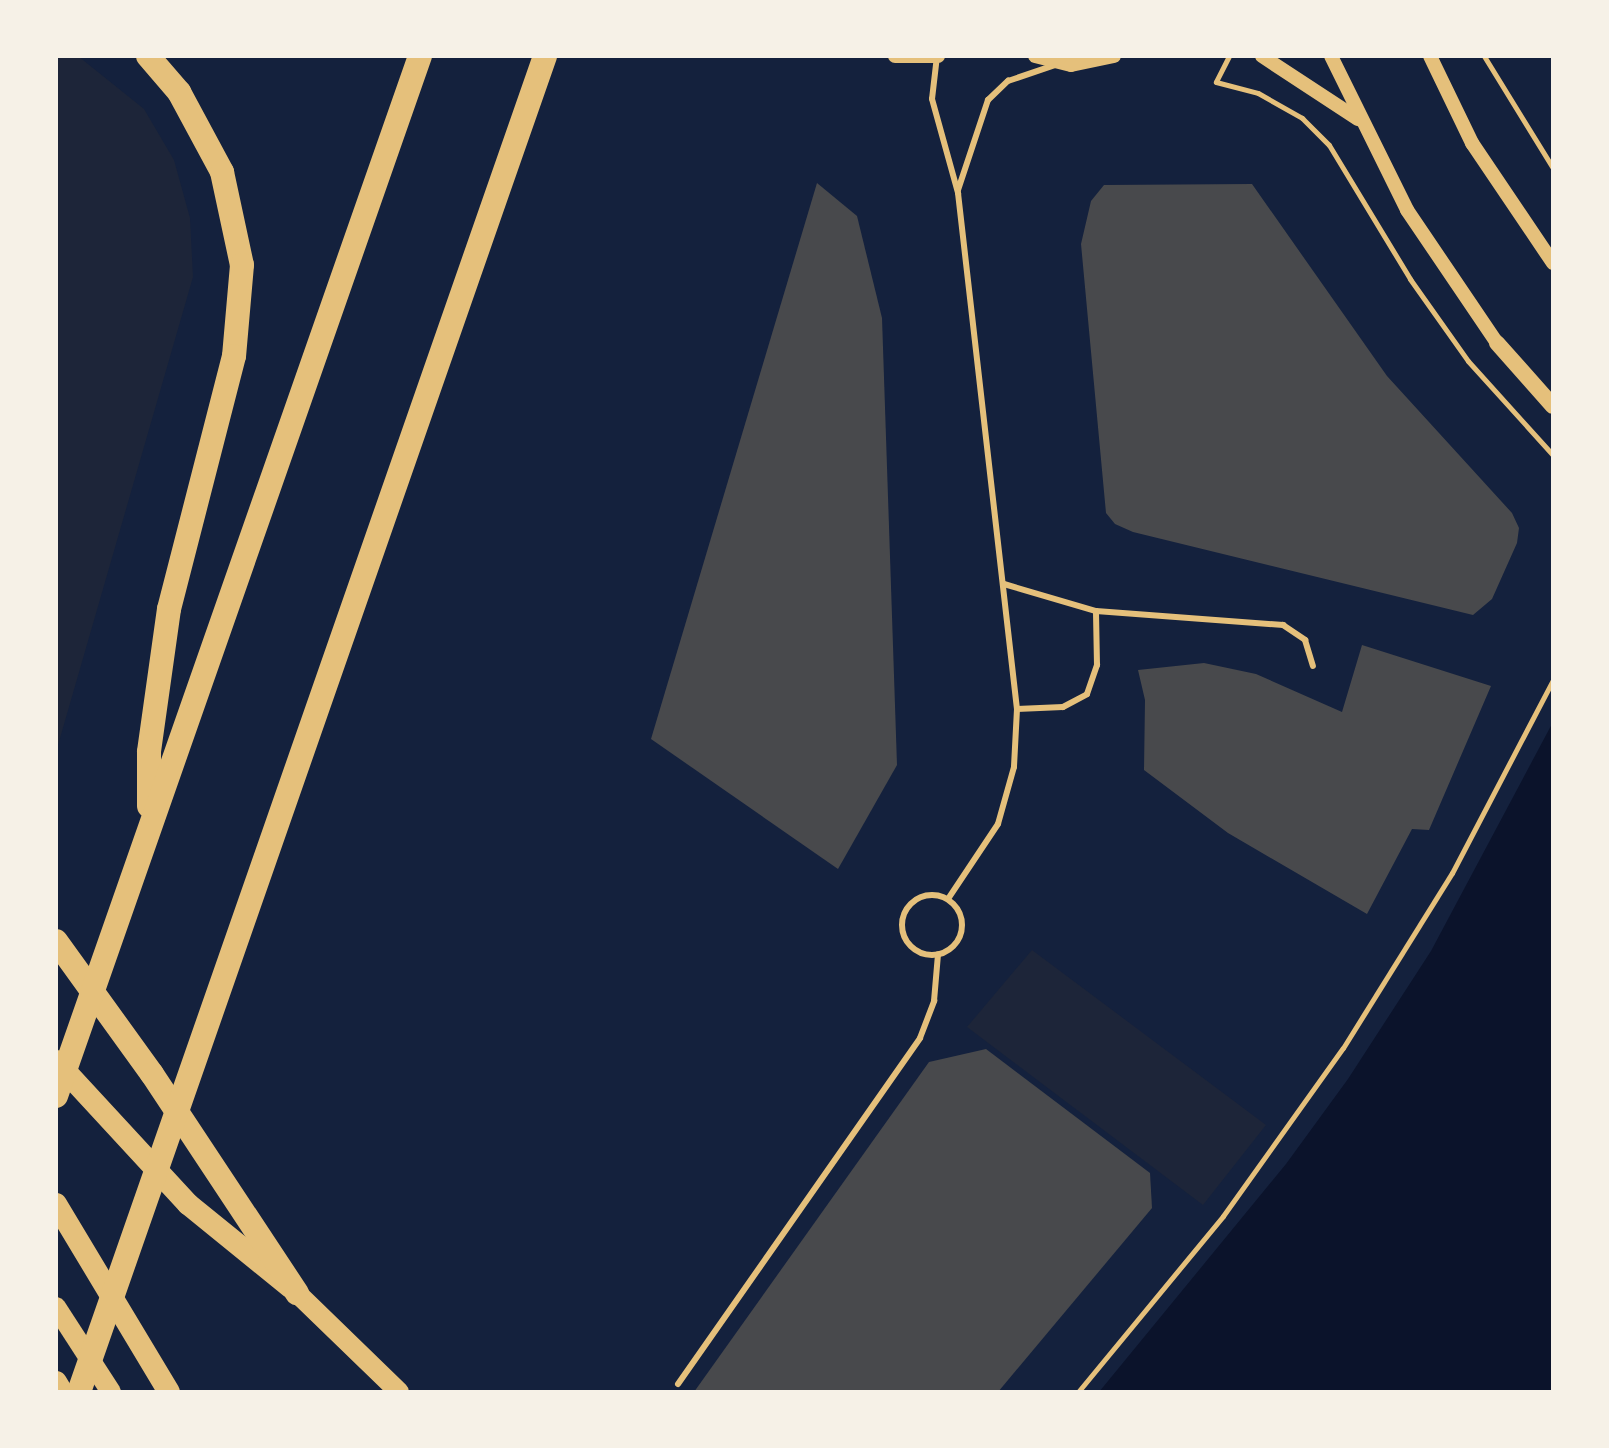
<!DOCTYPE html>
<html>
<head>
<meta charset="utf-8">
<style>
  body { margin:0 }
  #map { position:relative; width:1609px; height:1448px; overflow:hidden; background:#14213d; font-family:Arial,sans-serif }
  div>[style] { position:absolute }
  .green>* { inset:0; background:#1d2539 }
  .water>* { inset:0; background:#0b132b }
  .building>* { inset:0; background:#48494c }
  .path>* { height:5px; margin:-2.5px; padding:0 2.5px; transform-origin:2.5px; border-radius:2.5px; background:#e5c07b }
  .service>* { height:6px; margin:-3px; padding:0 3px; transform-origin:3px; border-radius:3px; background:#e5c07b }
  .service>.ring { margin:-3px; padding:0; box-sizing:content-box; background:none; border:6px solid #e5c07b; border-radius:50% }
  .tertiary>* { height:14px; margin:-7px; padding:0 7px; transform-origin:7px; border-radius:7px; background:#e5c07b }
  .secondary>* { height:16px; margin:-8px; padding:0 8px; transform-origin:8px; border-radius:8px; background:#e5c07b }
  .primary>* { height:20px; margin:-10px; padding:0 10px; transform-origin:10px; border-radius:10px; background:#e5c07b }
  .trunk>* { height:22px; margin:-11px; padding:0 11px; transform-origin:11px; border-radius:11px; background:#e5c07b }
  .motorway>* { height:24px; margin:-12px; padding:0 12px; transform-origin:12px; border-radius:12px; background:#e5c07b }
  span { translate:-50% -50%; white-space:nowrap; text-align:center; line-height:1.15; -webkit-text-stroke:7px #f6f1e7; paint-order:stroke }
  .frame { position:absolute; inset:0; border:58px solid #f6f1e7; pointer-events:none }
</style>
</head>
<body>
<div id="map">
  <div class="green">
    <div style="clip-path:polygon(56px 56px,78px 56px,144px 109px,174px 160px,190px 218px,193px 277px,56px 752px)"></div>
    <div style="clip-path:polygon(1032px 950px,1266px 1125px,1203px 1205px,967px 1027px)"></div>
  </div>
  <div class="water">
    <div style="clip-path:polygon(1553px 722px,1553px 1392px,1099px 1392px,1286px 1164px,1348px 1079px,1431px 951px)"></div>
  </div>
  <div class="building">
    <div style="clip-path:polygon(817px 183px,857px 216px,882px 318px,897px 765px,838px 869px,651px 739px)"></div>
    <div style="clip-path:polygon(1252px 184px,1387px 376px,1512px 513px,1519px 528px,1517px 543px,1492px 599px,1473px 615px,1133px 532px,1115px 524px,1106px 513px,1081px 244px,1091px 201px,1104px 185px)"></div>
    <div style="clip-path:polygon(1362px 645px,1491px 686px,1429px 830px,1412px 829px,1367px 914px,1228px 833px,1144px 770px,1145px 700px,1138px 670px,1204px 663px,1256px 674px,1342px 712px)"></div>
    <div style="clip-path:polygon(986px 1049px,1150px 1173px,1152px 1208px,998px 1392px,694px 1392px,929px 1062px)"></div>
  </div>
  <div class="path">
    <div style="left:1229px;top:56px;width:29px;rotate:117deg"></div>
    <div style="left:1216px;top:82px;width:43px;rotate:14.7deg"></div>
    <div style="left:1258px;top:93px;width:51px;rotate:29.6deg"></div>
    <div style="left:1302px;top:118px;width:38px;rotate:45deg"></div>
    <div style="left:1329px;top:145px;width:157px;rotate:58.8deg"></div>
    <div style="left:1410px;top:279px;width:100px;rotate:54.7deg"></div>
    <div style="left:1468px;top:361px;width:127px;rotate:47.9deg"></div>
    <div style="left:1484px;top:56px;width:132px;rotate:58.4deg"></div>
    <div style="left:1078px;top:1392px;width:228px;rotate:-50.5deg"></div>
    <div style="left:1223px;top:1216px;width:206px;rotate:-54.5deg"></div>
    <div style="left:1343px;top:1048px;width:206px;rotate:-58.1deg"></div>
    <div style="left:1452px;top:873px;width:218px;rotate:-62.4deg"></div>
  </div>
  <div class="service">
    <div style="left:937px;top:56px;width:43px;rotate:96.6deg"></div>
    <div style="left:932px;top:99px;width:98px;rotate:74.5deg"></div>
    <div style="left:958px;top:193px;width:519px;rotate:83.48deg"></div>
    <div style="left:1017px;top:709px;width:58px;rotate:93deg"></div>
    <div style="left:1014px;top:767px;width:59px;rotate:105.7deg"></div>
    <div style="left:998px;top:824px;width:90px;rotate:123.7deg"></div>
    <div style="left:958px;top:190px;width:95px;rotate:-71.6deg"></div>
    <div style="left:988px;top:100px;width:28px;rotate:-44deg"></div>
    <div style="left:1008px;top:81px;width:50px;rotate:-18.8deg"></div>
    <div style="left:1004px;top:584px;width:96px;rotate:16.4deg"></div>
    <div style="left:1096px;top:611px;width:188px;rotate:4.3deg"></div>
    <div style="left:1283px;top:625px;width:27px;rotate:34deg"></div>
    <div style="left:1305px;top:640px;width:27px;rotate:73deg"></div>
    <div style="left:1017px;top:709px;width:46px;rotate:-2.5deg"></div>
    <div style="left:1063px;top:707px;width:27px;rotate:-28deg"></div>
    <div style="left:1087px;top:694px;width:31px;rotate:-71deg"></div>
    <div style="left:1097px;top:665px;width:54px;rotate:-91.1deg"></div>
    <div class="ring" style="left:902px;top:895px;width:54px;height:54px"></div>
    <div style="left:678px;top:1384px;width:422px;rotate:-55deg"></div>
    <div style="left:920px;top:1038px;width:40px;rotate:-69deg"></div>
    <div style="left:934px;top:1001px;width:47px;rotate:-85.1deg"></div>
  </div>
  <div class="tertiary">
    <div style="left:895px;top:56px;width:43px"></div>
    <div style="left:1035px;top:56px;width:37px;rotate:14deg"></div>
    <div style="left:1071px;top:65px;width:44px;rotate:-11.8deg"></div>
    <div style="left:1262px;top:56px;width:115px;rotate:33.3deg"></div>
    <div style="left:1331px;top:56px;width:172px;rotate:63.7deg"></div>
    <div style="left:1407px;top:210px;width:161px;rotate:55.9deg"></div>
    <div style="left:1430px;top:56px;width:97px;rotate:64.2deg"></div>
    <div style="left:1472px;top:143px;width:145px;rotate:56deg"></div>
  </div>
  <div class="secondary">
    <div style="left:1497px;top:343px;width:84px;rotate:48.4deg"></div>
  </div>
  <div class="primary">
    <div style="left:297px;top:1293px;width:142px;rotate:44.1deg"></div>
    <div style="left:56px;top:1307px;width:101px;rotate:57.1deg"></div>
  </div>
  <div class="trunk">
    <div style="left:56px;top:1061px;width:195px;rotate:47.3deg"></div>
    <div style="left:188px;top:1204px;width:132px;rotate:39.1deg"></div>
    <div style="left:56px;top:1204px;width:219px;rotate:59deg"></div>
    <div style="left:56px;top:1382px;width:12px;rotate:59deg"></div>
  </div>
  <div class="motorway">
    <div style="left:148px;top:56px;width:48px;rotate:49.3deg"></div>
    <div style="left:179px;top:92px;width:91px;rotate:61.7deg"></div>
    <div style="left:222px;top:172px;width:95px;rotate:77.9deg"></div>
    <div style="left:242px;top:265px;width:91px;rotate:95deg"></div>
    <div style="left:234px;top:356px;width:261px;rotate:104.4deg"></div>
    <div style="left:169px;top:609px;width:144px;rotate:98deg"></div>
    <div style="left:149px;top:752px;width:54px;rotate:90deg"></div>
    <div style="left:56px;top:941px;width:164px;rotate:54.2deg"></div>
    <div style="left:152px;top:1074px;width:263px;rotate:56.5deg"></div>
    <div style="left:56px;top:1096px;width:1102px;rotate:-70.71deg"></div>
    <div style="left:79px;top:1392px;width:1415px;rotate:-70.77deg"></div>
  </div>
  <div class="frame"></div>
</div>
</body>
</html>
